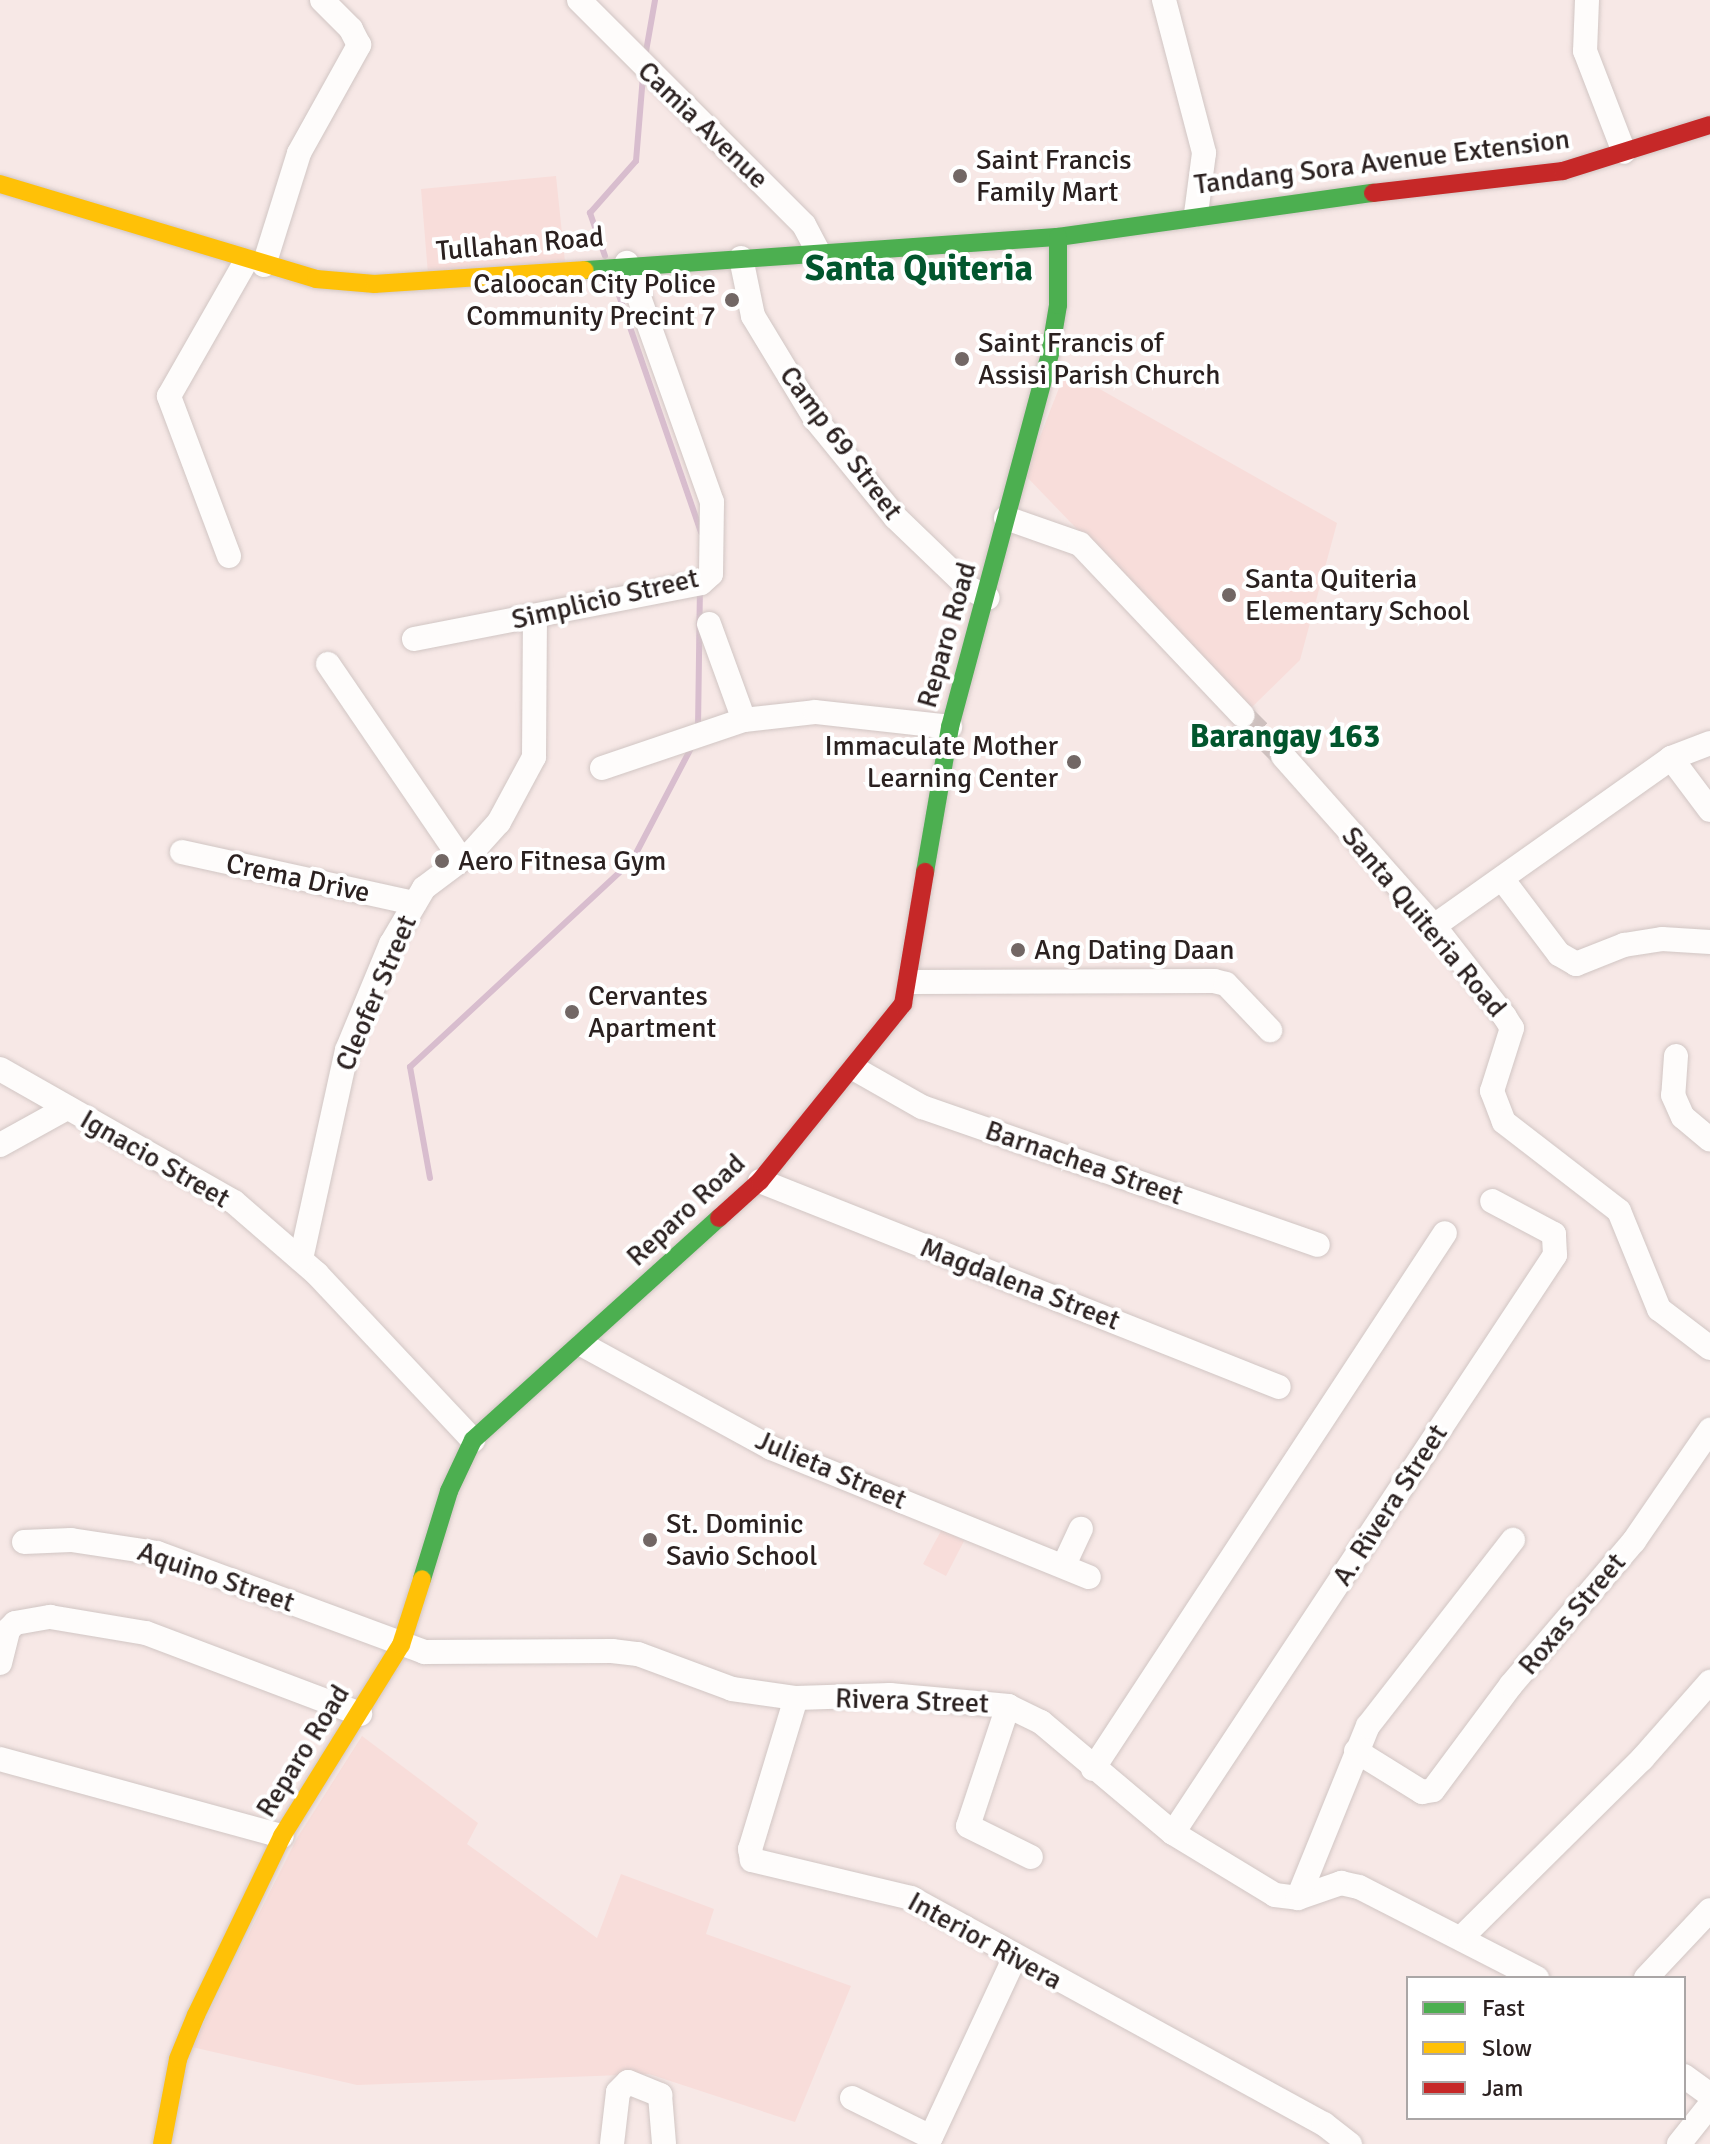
<!DOCTYPE html>
<html>
<head>
<meta charset="utf-8">
<style>
  body { margin:0 }
  #map { position:relative; width:1710px; height:2144px; overflow:hidden; background:#f7e8e6; font-family:Signika,sans-serif }
  div>[style] { position:absolute }
  .built>* { inset:0; background:#f8ddda }
  .stream>* { height:6px; margin:-3px; padding:0 3px; transform-origin:3px; border-radius:3px; background:#d8bdce }
  .street-tunnel>* { height:24px; margin-top:-12px; transform-origin:0; background:repeating-linear-gradient(90deg,#cec0be 0 24px,transparent 0 36px) }
  .roads { filter:drop-shadow(0 0 2px #d1c6c4) drop-shadow(0 0 2px #d1c6c4) }
  .street>* { height:24px; margin:-12px; padding:0 12px; transform-origin:12px; border-radius:12px; background:#fefcfb }
  .fast>* { height:18px; margin:-9px; padding:0 9px; transform-origin:9px; border-radius:9px; background:#4caf50 }
  .slow>* { height:18px; margin:-9px; padding:0 9px; transform-origin:9px; border-radius:9px; background:#ffc107 }
  .jam>* { height:18px; margin:-9px; padding:0 9px; transform-origin:9px; border-radius:9px; background:#c62828 }
  .dots>* { width:22px; height:22px; translate:-50% -50%; box-sizing:border-box; border:4px solid #fff; border-radius:50% }
  span { translate:-50% -50%; white-space:nowrap; text-align:center; line-height:1.15; -webkit-text-stroke:8px #fff; paint-order:stroke }
  .street-label { font-size:28px; color:#2b2120 }
  .poi-label { font-size:28px; color:#2b2120 }
  .left { translate:0 -50%; text-align:left }
  .right { translate:-100% -50%; text-align:right }
  .quarter-label { font-size:32px; color:#02562d; font-weight:700 }
  .district-label { font-size:36px; color:#02562d; font-weight:700 }
  .legend { position:absolute; left:1406px; top:1976px; width:280px; height:144px; box-sizing:border-box; background:#fff; border:2px solid #aaa6a6; margin:0; padding:10px 14px; list-style:none; font-size:24px; color:#2b2120 }
  .legend li { display:flex; align-items:center; gap:16px; height:40px }
  .legend b { width:40px; border:2px solid #aaa6a6 }
</style>
</head>
<body>
<div id="map">
  <div class="built">
    <div style="clip-path:polygon(556px 176px,565px 262px,428px 274px,421px 189px)"></div>
    <div style="clip-path:polygon(1066px 370px,1337px 523px,1300px 660px,1250px 709px,1025px 475px)"></div>
    <div style="clip-path:polygon(942px 1529px,964px 1541px,946px 1576px,923px 1564px)"></div>
    <div style="clip-path:polygon(362px 1736px,478px 1823px,467px 1844px,597px 1938px,621px 1874px,714px 1909px,706px 1934px,851px 1986px,795px 2122px,649px 2074px,357px 2085px,192px 2047px,297px 1838px)"></div>
  </div>
  <div class="stream">
    <div style="left:645px;top:57px;width:58px;rotate:-80deg"></div>
    <div style="left:605px;top:256px;width:46px;rotate:-109.2deg"></div>
    <div style="left:590px;top:213px;width:69px;rotate:-48.5deg"></div>
    <div style="left:636px;top:161px;width:85px;rotate:-85.3deg"></div>
    <div style="left:613px;top:278px;width:269px;rotate:70.9deg"></div>
    <div style="left:698px;top:728px;width:141px;rotate:-89.2deg"></div>
    <div style="left:430px;top:1178px;width:113px;rotate:-100.2deg"></div>
    <div style="left:410px;top:1067px;width:303px;rotate:-42.9deg"></div>
    <div style="left:632px;top:861px;width:130px;rotate:-62.4deg"></div>
  </div>
  <div class="street-tunnel">
    <div style="left:1242px;top:715px;width:58px;rotate:45deg"></div>
  </div>
  <div class="roads">
    <div class="street">
      <div style="left:579px;top:0;width:318px;rotate:45deg"></div>
      <div style="left:804px;top:225px;width:34px;rotate:62deg"></div>
      <div style="left:1164px;top:0;width:158px;rotate:75.3deg"></div>
      <div style="left:1204px;top:153px;width:62px;rotate:97.5deg"></div>
      <div style="left:1587px;top:0;width:51px;rotate:92.2deg"></div>
      <div style="left:1585px;top:51px;width:108px;rotate:68.9deg"></div>
      <div style="left:741px;top:258px;width:59px;rotate:78.3deg"></div>
      <div style="left:753px;top:316px;width:122px;rotate:58.8deg"></div>
      <div style="left:816px;top:420px;width:125px;rotate:50.8deg"></div>
      <div style="left:895px;top:517px;width:103px;rotate:43.8deg"></div>
      <div style="left:969px;top:588px;width:21px;rotate:28deg"></div>
      <div style="left:264px;top:265px;width:117px;rotate:-72.6deg"></div>
      <div style="left:299px;top:153px;width:124px;rotate:-60.9deg"></div>
      <div style="left:359px;top:45px;width:18px;rotate:-117deg"></div>
      <div style="left:351px;top:29px;width:41px;rotate:-135deg"></div>
      <div style="left:1006px;top:518px;width:78px;rotate:19.4deg"></div>
      <div style="left:1080px;top:544px;width:236px;rotate:46.5deg"></div>
      <div style="left:229px;top:556px;width:171px;rotate:-110.6deg"></div>
      <div style="left:169px;top:396px;width:155px;rotate:-60.3deg"></div>
      <div style="left:709px;top:624px;width:102px;rotate:70deg"></div>
      <div style="left:414px;top:639px;width:292px;rotate:-11deg"></div>
      <div style="left:701px;top:583px;width:13px;rotate:-42deg"></div>
      <div style="left:711px;top:574px;width:72px;rotate:-89.2deg"></div>
      <div style="left:712px;top:502px;width:254px;rotate:-109.6deg"></div>
      <div style="left:328px;top:664px;width:236px;rotate:55.7deg"></div>
      <div style="left:1283px;top:756px;width:227px;rotate:48.4deg"></div>
      <div style="left:1434px;top:926px;width:115px;rotate:52deg"></div>
      <div style="left:1505px;top:1017px;width:13px;rotate:58deg"></div>
      <div style="left:1512px;top:1028px;width:66px;rotate:107.6deg"></div>
      <div style="left:1492px;top:1091px;width:33px;rotate:69deg"></div>
      <div style="left:1504px;top:1122px;width:145px;rotate:37.7deg"></div>
      <div style="left:1619px;top:1211px;width:106px;rotate:67.8deg"></div>
      <div style="left:1659px;top:1309px;width:64px;rotate:37.4deg"></div>
      <div style="left:1671px;top:758px;width:65px;rotate:53.1deg"></div>
      <div style="left:602px;top:768px;width:150px;rotate:-18.7deg"></div>
      <div style="left:744px;top:720px;width:71px;rotate:-6.4deg"></div>
      <div style="left:815px;top:712px;width:136px;rotate:6.3deg"></div>
      <div style="left:182px;top:852px;width:238px;rotate:12.4deg"></div>
      <div style="left:1503px;top:880px;width:93px;rotate:52.9deg"></div>
      <div style="left:1559px;top:954px;width:20px;rotate:30deg"></div>
      <div style="left:1576px;top:964px;width:52px;rotate:-21.6deg"></div>
      <div style="left:1624px;top:945px;width:38px;rotate:-9deg"></div>
      <div style="left:1662px;top:939px;width:48px;rotate:3.6deg"></div>
      <div style="left:1434px;top:926px;width:291px;rotate:-35.3deg"></div>
      <div style="left:1671px;top:758px;width:42px;rotate:-21deg"></div>
      <div style="left:910px;top:982px;width:304px;rotate:-0.2deg"></div>
      <div style="left:1214px;top:981px;width:12px;rotate:14deg"></div>
      <div style="left:1226px;top:984px;width:64px;rotate:46.3deg"></div>
      <div style="left:1676px;top:1056px;width:39px;rotate:94deg"></div>
      <div style="left:1673px;top:1095px;width:24px;rotate:66deg"></div>
      <div style="left:1683px;top:1117px;width:35px;rotate:40deg"></div>
      <div style="left:0;top:1069px;width:269px;rotate:29.6deg"></div>
      <div style="left:234px;top:1202px;width:110px;rotate:40.9deg"></div>
      <div style="left:317px;top:1274px;width:228px;rotate:46.8deg"></div>
      <div style="left:855px;top:1069px;width:77px;rotate:29.6deg"></div>
      <div style="left:922px;top:1107px;width:419px;rotate:19.2deg"></div>
      <div style="left:0;top:1145px;width:77px;rotate:-28.9deg"></div>
      <div style="left:760px;top:1181px;width:558px;rotate:21.65deg"></div>
      <div style="left:301px;top:1259px;width:214px;rotate:-77.6deg"></div>
      <div style="left:347px;top:1050px;width:115px;rotate:-67.5deg"></div>
      <div style="left:391px;top:944px;width:65px;rotate:-59.5deg"></div>
      <div style="left:424px;top:888px;width:60px;rotate:-36.9deg"></div>
      <div style="left:472px;top:852px;width:40px;rotate:-48deg"></div>
      <div style="left:499px;top:822px;width:74px;rotate:-61.7deg"></div>
      <div style="left:534px;top:757px;width:140px;rotate:-89.6deg"></div>
      <div style="left:583px;top:1345px;width:214px;rotate:28.7deg"></div>
      <div style="left:771px;top:1448px;width:343px;rotate:22.1deg"></div>
      <div style="left:24px;top:1542px;width:47px;rotate:-2.4deg"></div>
      <div style="left:71px;top:1540px;width:87px;rotate:8.6deg"></div>
      <div style="left:157px;top:1553px;width:285px;rotate:20.3deg"></div>
      <div style="left:424px;top:1652px;width:188px;rotate:-0.3deg"></div>
      <div style="left:612px;top:1651px;width:26px;rotate:7deg"></div>
      <div style="left:638px;top:1654px;width:100px;rotate:20.4deg"></div>
      <div style="left:732px;top:1689px;width:65px;rotate:8deg"></div>
      <div style="left:796px;top:1698px;width:94px;rotate:-1.8deg"></div>
      <div style="left:890px;top:1695px;width:119px;rotate:5.3deg"></div>
      <div style="left:1008px;top:1706px;width:37px;rotate:26deg"></div>
      <div style="left:1041px;top:1722px;width:172px;rotate:40.1deg"></div>
      <div style="left:1173px;top:1833px;width:119px;rotate:31.3deg"></div>
      <div style="left:1275px;top:1895px;width:23px;rotate:7deg"></div>
      <div style="left:1298px;top:1898px;width:46px;rotate:-19.2deg"></div>
      <div style="left:1341px;top:1883px;width:18px;rotate:13deg"></div>
      <div style="left:1359px;top:1887px;width:200px;rotate:27.1deg"></div>
      <div style="left:1064px;top:1565px;width:40px;rotate:-65deg"></div>
      <div style="left:0;top:1663px;width:34px;rotate:-76deg"></div>
      <div style="left:8px;top:1630px;width:10px;rotate:-45deg"></div>
      <div style="left:15px;top:1623px;width:36px;rotate:-10deg"></div>
      <div style="left:50px;top:1617px;width:97px;rotate:9.5deg"></div>
      <div style="left:146px;top:1633px;width:229px;rotate:20.7deg"></div>
      <div style="left:796px;top:1698px;width:158px;rotate:106.9deg"></div>
      <div style="left:750px;top:1849px;width:11px;rotate:80deg"></div>
      <div style="left:752px;top:1860px;width:163px;rotate:13.4deg"></div>
      <div style="left:911px;top:1898px;width:471px;rotate:28.7deg"></div>
      <div style="left:1324px;top:2124px;width:33px;rotate:38deg"></div>
      <div style="left:1008px;top:1706px;width:126px;rotate:108.4deg"></div>
      <div style="left:968px;top:1826px;width:70px;rotate:26.2deg"></div>
      <div style="left:1356px;top:1751px;width:78px;rotate:31.8deg"></div>
      <div style="left:1422px;top:1792px;width:11px;rotate:-10deg"></div>
      <div style="left:1433px;top:1790px;width:131px;rotate:-53.4deg"></div>
      <div style="left:1511px;top:1685px;width:189px;rotate:-49.5deg"></div>
      <div style="left:1634px;top:1541px;width:135px;rotate:-55.6deg"></div>
      <div style="left:0;top:1759px;width:292px;rotate:15.3deg"></div>
      <div style="left:1093px;top:1769px;width:641px;rotate:-56.71deg"></div>
      <div style="left:1173px;top:1833px;width:693px;rotate:-56.54deg"></div>
      <div style="left:1555px;top:1255px;width:21px;rotate:-93deg"></div>
      <div style="left:1554px;top:1234px;width:70px;rotate:-152deg"></div>
      <div style="left:1298px;top:1898px;width:186px;rotate:-67.9deg"></div>
      <div style="left:1368px;top:1726px;width:236px;rotate:-52.1deg"></div>
      <div style="left:1461px;top:1938px;width:255px;rotate:-44.7deg"></div>
      <div style="left:1642px;top:1759px;width:103px;rotate:-48.6deg"></div>
      <div style="left:1646px;top:1978px;width:93px;rotate:-46.7deg"></div>
      <div style="left:1684px;top:2076px;width:32px;rotate:36deg"></div>
      <div style="left:852px;top:2098px;width:88px;rotate:26.3deg"></div>
      <div style="left:931px;top:2137px;width:199px;rotate:-65deg"></div>
      <div style="left:612px;top:2144px;width:52px;rotate:-83.4deg"></div>
      <div style="left:618px;top:2092px;width:14px;rotate:-45deg"></div>
      <div style="left:628px;top:2082px;width:35px;rotate:22deg"></div>
      <div style="left:660px;top:2095px;width:49px;rotate:85.3deg"></div>
      <div style="left:1679px;top:2144px;width:50px;rotate:-51.5deg"></div>
    </div>
    <div class="fast">
      <div style="left:585px;top:270px;width:474px;rotate:-4deg"></div>
      <div style="left:1058px;top:237px;width:318px;rotate:-8deg"></div>
      <div style="left:925px;top:872px;width:147px;rotate:-80.2deg"></div>
      <div style="left:950px;top:727px;width:387px;rotate:-75deg"></div>
      <div style="left:1050px;top:353px;width:49px;rotate:-80.5deg"></div>
      <div style="left:1058px;top:305px;width:68px;rotate:-90deg"></div>
      <div style="left:422px;top:1579px;width:92px;rotate:-72.9deg"></div>
      <div style="left:449px;top:1491px;width:56px;rotate:-64.8deg"></div>
      <div style="left:473px;top:1440px;width:331px;rotate:-42.1deg"></div>
    </div>
    <div class="slow">
      <div style="left:0;top:184px;width:330px;rotate:16.7deg"></div>
      <div style="left:316px;top:279px;width:59px;rotate:4.8deg"></div>
      <div style="left:375px;top:284px;width:210px;rotate:-3.8deg"></div>
      <div style="left:162px;top:2144px;width:86px;rotate:-79.3deg"></div>
      <div style="left:178px;top:2059px;width:48px;rotate:-67.8deg"></div>
      <div style="left:196px;top:2015px;width:199px;rotate:-64.3deg"></div>
      <div style="left:282px;top:1836px;width:225px;rotate:-58.1deg"></div>
      <div style="left:401px;top:1645px;width:69px;rotate:-72.3deg"></div>
    </div>
    <div class="jam">
      <div style="left:1373px;top:193px;width:191px;rotate:-6.6deg"></div>
      <div style="left:1563px;top:171px;width:154px;rotate:-17.4deg"></div>
      <div style="left:719px;top:1218px;width:55px;rotate:-42.1deg"></div>
      <div style="left:760px;top:1181px;width:228px;rotate:-51.1deg"></div>
      <div style="left:903px;top:1004px;width:134px;rotate:-80.5deg"></div>
    </div>
  </div>
  <div class="dots">
    <div style="left:960px;top:176px;background:#726765"></div>
    <div style="left:732px;top:300px;background:#726765"></div>
    <div style="left:962px;top:359px;background:#726765"></div>
    <div style="left:1229px;top:595px;background:#726765"></div>
    <div style="left:1074px;top:762px;background:#726765"></div>
    <div style="left:442px;top:861px;background:#726765"></div>
    <div style="left:1018px;top:950px;background:#726765"></div>
    <div style="left:572px;top:1012px;background:#726765"></div>
    <div style="left:650px;top:1540px;background:#726765"></div>
  </div>
  <div class="street-label">
    <span style="left:703px;top:125px;rotate:44deg">Camia Avenue</span>
    <span style="left:1382px;top:162px;rotate:-7deg">Tandang Sora Avenue Extension</span>
    <span style="left:520px;top:244px;rotate:-5deg">Tullahan Road</span>
    <span style="left:841px;top:443px;rotate:53deg">Camp 69 Street</span>
    <span style="left:605px;top:599px;rotate:-13deg">Simplicio Street</span>
    <span style="left:947px;top:635px;rotate:-74deg">Reparo Road</span>
    <span style="left:298px;top:878px;rotate:12deg">Crema Drive</span>
    <span style="left:1424px;top:922px;rotate:50deg">Santa Quiteria Road</span>
    <span style="left:376px;top:993px;rotate:-67deg">Cleofer Street</span>
    <span style="left:155px;top:1159px;rotate:30deg">Ignacio Street</span>
    <span style="left:1084px;top:1163px;rotate:19deg">Barnachea Street</span>
    <span style="left:686px;top:1210px;rotate:-43deg">Reparo Road</span>
    <span style="left:1020px;top:1284px;rotate:21deg">Magdalena Street</span>
    <span style="left:831px;top:1470px;rotate:23deg">Julieta Street</span>
    <span style="left:1390px;top:1505px;rotate:-57deg">A. Rivera Street</span>
    <span style="left:216px;top:1577px;rotate:19deg">Aquino Street</span>
    <span style="left:1572px;top:1614px;rotate:-50deg">Roxas Street</span>
    <span style="left:912px;top:1701px;rotate:2deg">Rivera Street</span>
    <span style="left:303px;top:1751px;rotate:-58deg">Reparo Road</span>
    <span style="left:985px;top:1941px;rotate:29deg">Interior Rivera</span>
  </div>
  <div class="poi-label">
    <span class="left" style="left:976px;top:176px">Saint Francis<br>Family Mart</span>
    <span class="right" style="left:716px;top:300px">Caloocan City Police<br>Community Precint 7</span>
    <span class="left" style="left:978px;top:359px">Saint Francis of<br>Assisi Parish Church</span>
    <span class="left" style="left:1245px;top:595px">Santa Quiteria<br>Elementary School</span>
    <span class="right" style="left:1058px;top:762px">Immaculate Mother<br>Learning Center</span>
    <span class="left" style="left:458px;top:861px">Aero Fitnesa Gym</span>
    <span class="left" style="left:1034px;top:950px">Ang Dating Daan</span>
    <span class="left" style="left:588px;top:1012px">Cervantes<br>Apartment</span>
    <span class="left" style="left:666px;top:1540px">St. Dominic<br>Savio School</span>
  </div>
  <div class="quarter-label">
    <span style="left:1285px;top:737px">Barangay 163</span>
  </div>
  <div class="district-label">
    <span style="left:919px;top:269px">Santa Quiteria</span>
  </div>
  <ul class="legend">
  <li><b style="height:10px;background:#4caf50"></b>Fast</li>
  <li><b style="height:10px;background:#ffc107"></b>Slow</li>
  <li><b style="height:10px;background:#c62828"></b>Jam</li>
  </ul>
</div>
</body>
</html>
